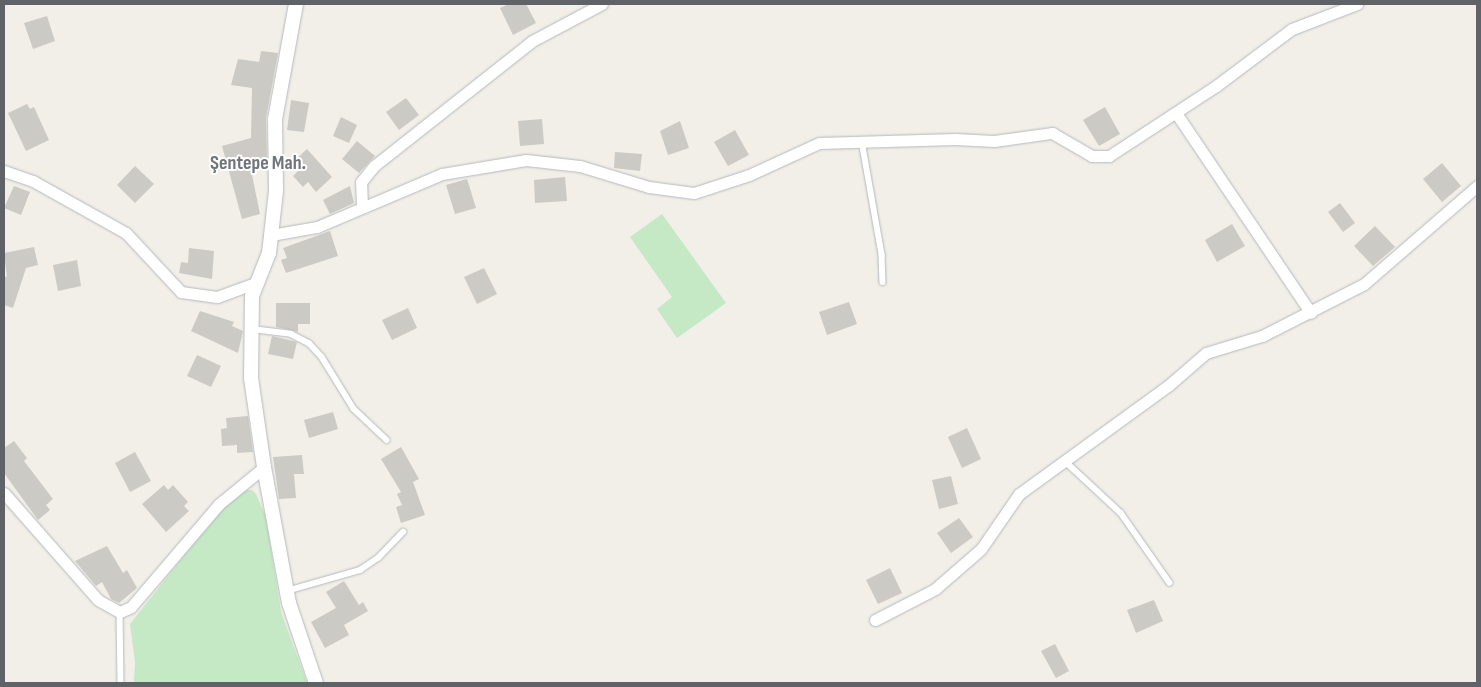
<!DOCTYPE html>
<html>
<head>
<meta charset="utf-8">
<style>
  body { margin:0 }
  #map { position:relative; width:1481px; height:687px; overflow:hidden; background:#f1efe8; font-family:"Sofia Sans Condensed",sans-serif }
  div>[style] { position:absolute }
  .green>* { inset:0; background:#c5e8c5 }
  .building>* { inset:0; background:#cccac5 }
  .roads { filter:drop-shadow(0 0 1px #b5b8bc) drop-shadow(0 0 1px #b5b8bc) }
  .service>* { height:5.5px; margin:-2.75px; padding:0 2.75px; transform-origin:2.75px; border-radius:2.75px; background:#fff }
  .minor>* { height:11px; margin:-5.5px; padding:0 5.5px; transform-origin:5.5px; border-radius:5.5px; background:#fff }
  .tertiary>* { height:14px; margin:-7px; padding:0 7px; transform-origin:7px; border-radius:7px; background:#fff }
  span { translate:-50% -50%; white-space:nowrap; text-align:center; line-height:1.15; -webkit-text-stroke:4px #fff; paint-order:stroke }
  .district-label { font-size:20px; color:#70757a; font-weight:700 }
  .frame { position:absolute; inset:0; border:5px solid #5f6368; pointer-events:none }
</style>
</head>
<body>
<div id="map">
  <div class="green">
    <div style="clip-path:polygon(662px 214px,726px 303px,677px 338px,657px 309px,672px 297px,630px 237px)"></div>
    <div style="clip-path:polygon(243px 490px,252px 490px,256px 494px,266px 517px,281px 612px,307px 683px,134px 683px,135px 662px,130px 624px,216px 515px)"></div>
  </div>
  <div class="building">
    <div style="clip-path:polygon(509px 4px,526px 4px,536px 23px,513px 35px,500px 8px)"></div>
    <div style="clip-path:polygon(47px 16px,55px 41px,33px 49px,24px 23px)"></div>
    <div style="clip-path:polygon(261px 51px,278px 53px,266px 118px,267px 165px,250px 165px,260px 214px,242px 219px,222px 146px,251px 138px,252px 88px,231px 85px,238px 59px,259px 62px)"></div>
    <div style="clip-path:polygon(406px 98px,419px 115px,399px 130px,386px 112px)"></div>
    <div style="clip-path:polygon(291px 100px,309px 103px,304px 132px,287px 130px)"></div>
    <div style="clip-path:polygon(27px 104px,30px 109px,34px 107px,49px 140px,26px 151px,8px 113px)"></div>
    <div style="clip-path:polygon(1105px 107px,1120px 134px,1099px 146px,1083px 120px)"></div>
    <div style="clip-path:polygon(341px 117px,357px 125px,349px 143px,333px 136px)"></div>
    <div style="clip-path:polygon(542px 119px,544px 144px,520px 146px,518px 121px)"></div>
    <div style="clip-path:polygon(680px 121px,689px 148px,668px 155px,660px 131px)"></div>
    <div style="clip-path:polygon(735px 130px,749px 155px,728px 166px,714px 142px)"></div>
    <div style="clip-path:polygon(357px 141px,375px 156px,359px 173px,342px 159px)"></div>
    <div style="clip-path:polygon(307px 149px,332px 177px,316px 192px,308px 182px,303px 187px,293px 176px,298px 171px,291px 164px)"></div>
    <div style="clip-path:polygon(615px 152px,642px 154px,640px 171px,614px 168px)"></div>
    <div style="clip-path:polygon(1442px 163px,1461px 186px,1442px 202px,1423px 179px)"></div>
    <div style="clip-path:polygon(135px 166px,154px 184px,135px 203px,117px 185px)"></div>
    <div style="clip-path:polygon(565px 177px,567px 201px,535px 203px,534px 180px)"></div>
    <div style="clip-path:polygon(467px 179px,476px 208px,455px 214px,446px 185px)"></div>
    <div style="clip-path:polygon(14px 186px,30px 192px,21px 215px,4px 208px)"></div>
    <div style="clip-path:polygon(350px 186px,354px 203px,330px 214px,323px 200px)"></div>
    <div style="clip-path:polygon(1340px 203px,1355px 223px,1343px 232px,1328px 212px)"></div>
    <div style="clip-path:polygon(1232px 224px,1245px 246px,1217px 262px,1205px 240px)"></div>
    <div style="clip-path:polygon(1375px 226px,1395px 247px,1373px 266px,1354px 246px)"></div>
    <div style="clip-path:polygon(330px 231px,338px 256px,286px 273px,281px 260px,287px 258px,283px 248px)"></div>
    <div style="clip-path:polygon(34px 247px,38px 265px,26px 268px,13px 308px,4px 305px,4px 276px,7px 277px,4px 253px)"></div>
    <div style="clip-path:polygon(189px 248px,214px 251px,212px 279px,179px 273px,181px 262px,188px 263px)"></div>
    <div style="clip-path:polygon(77px 260px,81px 286px,58px 291px,53px 265px)"></div>
    <div style="clip-path:polygon(484px 268px,497px 294px,477px 304px,464px 277px)"></div>
    <div style="clip-path:polygon(849px 302px,857px 324px,827px 335px,819px 312px)"></div>
    <div style="clip-path:polygon(276px 303px,310px 303px,310px 324px,298px 324px,298px 332px,276px 327px)"></div>
    <div style="clip-path:polygon(408px 308px,417px 328px,392px 340px,382px 320px)"></div>
    <div style="clip-path:polygon(200px 311px,234px 322px,232px 326px,243px 331px,238px 353px,191px 331px)"></div>
    <div style="clip-path:polygon(272px 336px,297px 342px,293px 359px,268px 354px)"></div>
    <div style="clip-path:polygon(197px 355px,221px 366px,211px 387px,187px 376px)"></div>
    <div style="clip-path:polygon(333px 412px,338px 429px,309px 438px,304px 420px)"></div>
    <div style="clip-path:polygon(248px 416px,253px 452px,237px 453px,237px 445px,222px 446px,221px 429px,227px 428px,226px 418px)"></div>
    <div style="clip-path:polygon(967px 428px,981px 459px,962px 468px,948px 437px)"></div>
    <div style="clip-path:polygon(14px 441px,27px 458px,24px 461px,53px 499px,46px 505px,50px 510px,38px 520px,4px 473px,4px 448px)"></div>
    <div style="clip-path:polygon(401px 447px,419px 479px,413px 482px,425px 515px,401px 523px,396px 507px,402px 505px,397px 494px,401px 492px,381px 459px)"></div>
    <div style="clip-path:polygon(135px 452px,151px 481px,130px 492px,115px 463px)"></div>
    <div style="clip-path:polygon(302px 455px,304px 474px,294px 474px,296px 498px,279px 499px,273px 457px)"></div>
    <div style="clip-path:polygon(951px 476px,958px 504px,939px 509px,932px 480px)"></div>
    <div style="clip-path:polygon(164px 485px,168px 490px,173px 485px,188px 502px,184px 506px,189px 511px,166px 532px,142px 504px)"></div>
    <div style="clip-path:polygon(959px 518px,973px 537px,951px 553px,937px 533px)"></div>
    <div style="clip-path:polygon(107px 546px,123px 573px,127px 570px,137px 588px,119px 603px,111px 599px,102px 582px,96px 586px,75px 561px)"></div>
    <div style="clip-path:polygon(890px 568px,902px 593px,878px 604px,866px 580px)"></div>
    <div style="clip-path:polygon(344px 581px,359px 605px,363px 602px,368px 611px,344px 625px,349px 635px,325px 648px,311px 622px,336px 608px,326px 592px)"></div>
    <div style="clip-path:polygon(1154px 600px,1163px 621px,1136px 633px,1127px 610px)"></div>
    <div style="clip-path:polygon(1055px 644px,1069px 671px,1056px 678px,1041px 651px)"></div>
  </div>
  <div class="roads">
    <div class="service">
      <div style="left:862px;top:141px;width:116px;rotate:80deg"></div>
      <div style="left:882px;top:255px;width:27px;rotate:88deg"></div>
      <div style="left:252px;top:329px;width:39px;rotate:7deg"></div>
      <div style="left:291px;top:334px;width:20px;rotate:27deg"></div>
      <div style="left:309px;top:343px;width:19px;rotate:47deg"></div>
      <div style="left:322px;top:357px;width:61px;rotate:58.4deg"></div>
      <div style="left:354px;top:409px;width:45px;rotate:43.2deg"></div>
      <div style="left:1065px;top:461px;width:76px;rotate:42.9deg"></div>
      <div style="left:1121px;top:513px;width:85px;rotate:55deg"></div>
      <div style="left:287px;top:591px;width:76px;rotate:-16deg"></div>
      <div style="left:360px;top:570px;width:22px;rotate:-34deg"></div>
      <div style="left:378px;top:558px;width:36px;rotate:-46deg"></div>
      <div style="left:120px;top:612px;width:71px;rotate:89.2deg"></div>
    </div>
    <div class="minor">
      <div style="left:1176px;top:113px;width:241px;rotate:56deg"></div>
      <div style="left:4px;top:171px;width:31px;rotate:19deg"></div>
      <div style="left:33px;top:181px;width:107px;rotate:29.2deg"></div>
      <div style="left:126px;top:233px;width:81px;rotate:47deg"></div>
      <div style="left:181px;top:292px;width:36px;rotate:8deg"></div>
      <div style="left:217px;top:297px;width:44px;rotate:-20.1deg"></div>
      <div style="left:362px;top:207px;width:25px;rotate:-92deg"></div>
      <div style="left:361px;top:182px;width:21px;rotate:-51deg"></div>
      <div style="left:374px;top:166px;width:201px;rotate:-38.3deg"></div>
      <div style="left:532px;top:41px;width:79px;rotate:-27.9deg"></div>
      <div style="left:271px;top:235px;width:47px;rotate:-9.9deg"></div>
      <div style="left:317px;top:227px;width:136px;rotate:-23deg"></div>
      <div style="left:442px;top:174px;width:85px;rotate:-9.5deg"></div>
      <div style="left:526px;top:160px;width:54px;rotate:6.3deg"></div>
      <div style="left:580px;top:166px;width:72px;rotate:16.9deg"></div>
      <div style="left:649px;top:187px;width:45px;rotate:7.6deg"></div>
      <div style="left:694px;top:193px;width:58px;rotate:-18.1deg"></div>
      <div style="left:749px;top:175px;width:77px;rotate:-24.6deg"></div>
      <div style="left:819px;top:143px;width:136px;rotate:-1.7deg"></div>
      <div style="left:955px;top:139px;width:39px;rotate:3deg"></div>
      <div style="left:994px;top:141px;width:59px;rotate:-7.9deg"></div>
      <div style="left:1052px;top:133px;width:46px;rotate:29.9deg"></div>
      <div style="left:1092px;top:156px;width:17px"></div>
      <div style="left:1109px;top:156px;width:128px;rotate:-33.2deg"></div>
      <div style="left:1216px;top:86px;width:95px;rotate:-36.9deg"></div>
      <div style="left:1292px;top:29px;width:70px;rotate:-21deg"></div>
      <div style="left:4px;top:493px;width:142px;rotate:48.7deg"></div>
      <div style="left:98px;top:600px;width:25px;rotate:29deg"></div>
      <div style="left:120px;top:612px;width:12px;rotate:-24deg"></div>
      <div style="left:131px;top:607px;width:135px;rotate:-49.5deg"></div>
      <div style="left:219px;top:504px;width:58px;rotate:-39.4deg"></div>
      <div style="left:875px;top:620px;width:68px;rotate:-27.3deg"></div>
      <div style="left:935px;top:589px;width:61px;rotate:-41deg"></div>
      <div style="left:981px;top:549px;width:67px;rotate:-55.4deg"></div>
      <div style="left:1019px;top:494px;width:185px;rotate:-36deg"></div>
      <div style="left:1169px;top:385px;width:49px;rotate:-40.9deg"></div>
      <div style="left:1206px;top:353px;width:59px;rotate:-16.9deg"></div>
      <div style="left:1262px;top:336px;width:114px;rotate:-27deg"></div>
      <div style="left:1364px;top:284px;width:150px;rotate:-40.9deg"></div>
    </div>
    <div class="tertiary">
      <div style="left:296px;top:4px;width:117px;rotate:100.3deg"></div>
      <div style="left:275px;top:119px;width:72px;rotate:89.2deg"></div>
      <div style="left:276px;top:191px;width:62px;rotate:96.4deg"></div>
      <div style="left:269px;top:253px;width:46px;rotate:111.6deg"></div>
      <div style="left:252px;top:296px;width:82px;rotate:90.7deg"></div>
      <div style="left:251px;top:378px;width:90px;rotate:81.7deg"></div>
      <div style="left:264px;top:467px;width:138px;rotate:79.6deg"></div>
      <div style="left:289px;top:603px;width:84px;rotate:71.4deg"></div>
    </div>
  </div>
  <div class="district-label">
    <span style="left:258px;top:163px">Şentepe Mah.</span>
  </div>
  <div class="frame"></div>
</div>
</body>
</html>
